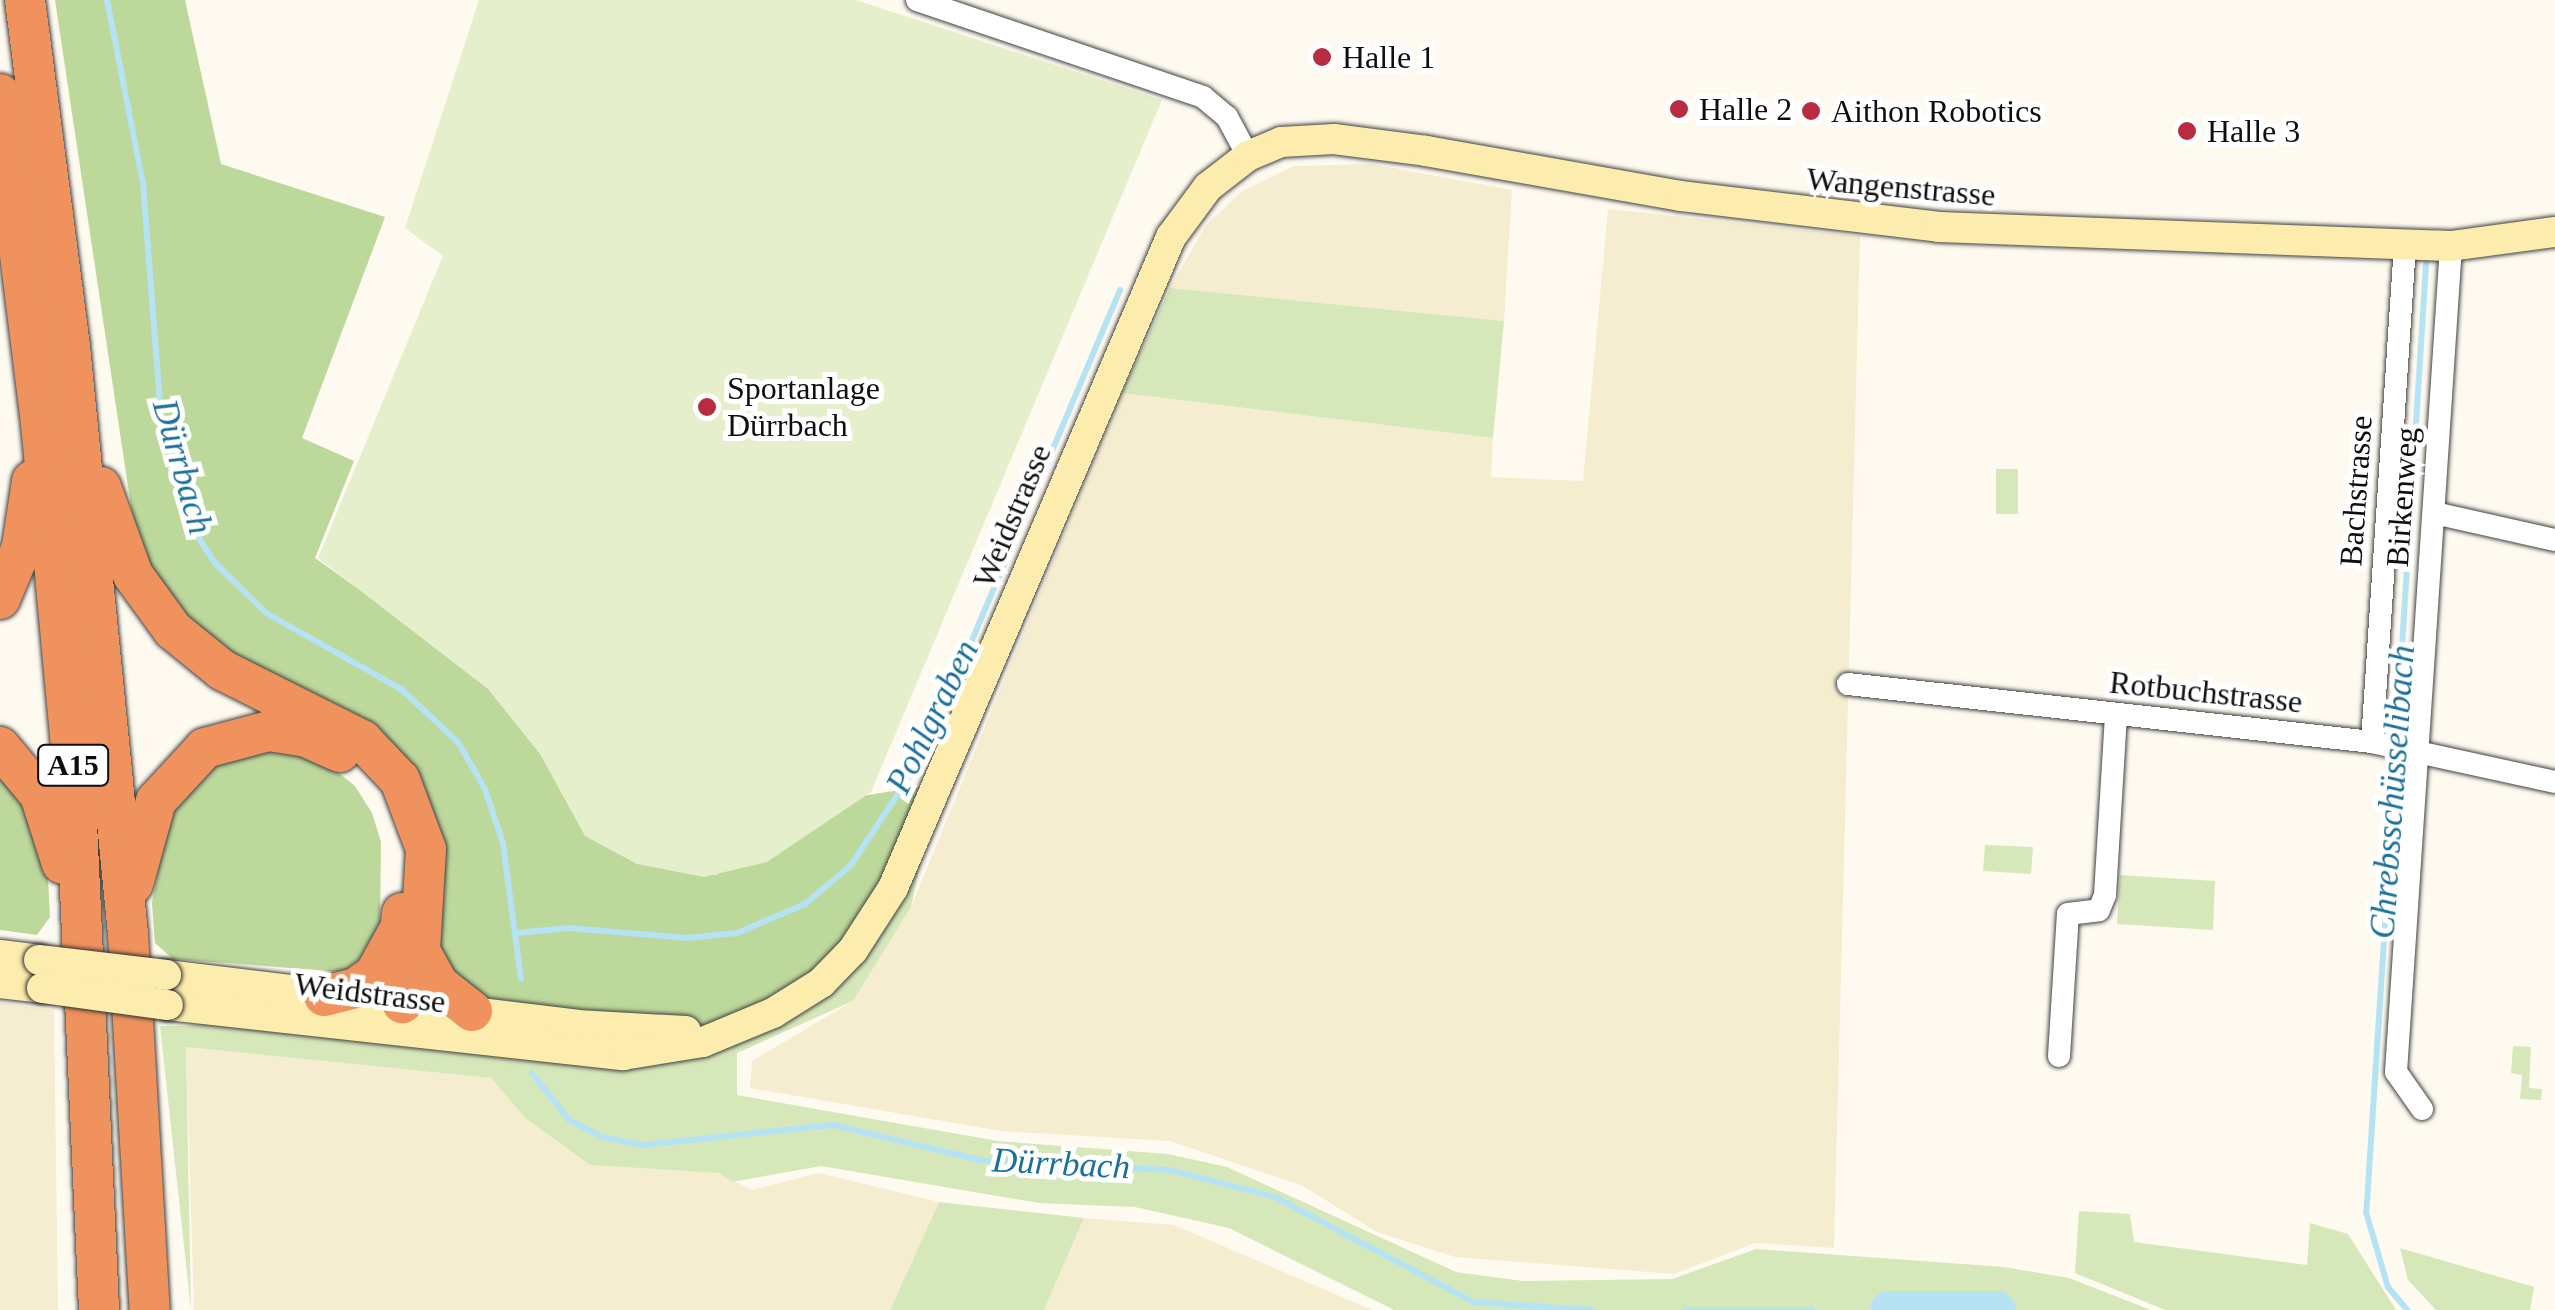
<!DOCTYPE html>
<html>
<head>
<meta charset="utf-8">
<style>
  body { margin:0 }
  #map { position:relative; width:2555px; height:1310px; overflow:hidden; background:#fefaf0; font-family:Georgia,serif }
  div>[style] { position:absolute }
  .farmland>* { inset:0; background:#f4edd0 }
  .green>* { inset:0; background:#d6e8ba }
  .forest>* { inset:0; background:#bcd89a }
  .pitch>* { inset:0; background:#e6efcc }
  .stream>* { height:6px; margin:-3px; padding:0 3px; transform-origin:3px; border-radius:3px; background:#b6e3f4 }
  .river>* { height:38px; margin:-19px; padding:0 19px; transform-origin:19px; border-radius:19px; background:#b6e3f4 }
  .roads { filter:drop-shadow(0 0 2px #414141) drop-shadow(0 0 2px #414141) }
  .street>* { height:22px; margin:-11px; padding:0 11px; transform-origin:11px; border-radius:11px; background:#fff }
  .secondary>* { height:30px; margin:-15px; padding:0 15px; transform-origin:15px; border-radius:15px; background:#fcecad }
  .highway>* { height:40px; margin:-20px; padding:0 20px; transform-origin:20px; border-radius:20px; background:#ef925d }
  .bridges { filter:drop-shadow(0 0 2px #303030) drop-shadow(0 0 2px #303030) }
  .secondary-bridge>* { height:30px; margin:-15px; padding:0 15px; transform-origin:15px; border-radius:15px; background:#fcecad }
  .dots>* { width:28px; height:28px; translate:-50% -50%; box-sizing:border-box; border:5px solid #fff; border-radius:50% }
  span { translate:-50% -50%; white-space:nowrap; text-align:center; line-height:1.15; -webkit-text-stroke:10px #fff; paint-order:stroke }
  .shield-label span { padding:2px 8px; background:#fff; border:2px solid; border-radius:8px; -webkit-text-stroke-width:0 }
  .shield-label { font-size:30px; color:#0e0e0e; font-weight:700 }
  .poi-label { font-size:32px; color:#0e0e0e }
  .left { translate:0 -50%; text-align:left }
  .street-label { font-size:32px; color:#0e0e0e }
  .water-label { font-size:35px; color:#1b709c; font-style:italic }
</style>
</head>
<body>
<div id="map">
  <div class="farmland">
    <div style="clip-path:polygon(1371px 164px,1512px 190px,1504px 321px,1170px 288px,1206px 225px,1242px 191px,1294px 166px)"></div>
    <div style="clip-path:polygon(1608px 209px,1860px 236px,1834px 1248px,1755px 1243px,1674px 1274px,1455px 1257px,1377px 1232px,1303px 1186px,1170px 1141px,1001px 1131px,750px 1088px,752px 1061px,853px 1001px,911px 907px,1122px 393px,1493px 438px,1491px 477px,1583px 481px)"></div>
    <div style="clip-path:polygon(0 1003px,54px 1010px,58px 1310px,0 1310px)"></div>
    <div style="clip-path:polygon(186px 1047px,491px 1078px,525px 1118px,590px 1165px,719px 1173px,752px 1190px,819px 1173px,939px 1202px,890px 1310px,194px 1310px)"></div>
    <div style="clip-path:polygon(1084px 1218px,1174px 1225px,1372px 1310px,1044px 1310px)"></div>
  </div>
  <div class="green">
    <div style="clip-path:polygon(1170px 288px,1504px 321px,1493px 438px,1122px 393px)"></div>
    <div style="clip-path:polygon(1996px 469px,2018px 469px,2018px 514px,1996px 514px)"></div>
    <div style="clip-path:polygon(938px 784px,911px 907px,853px 1001px,737px 1053px,737px 1095px,998px 1141px,1168px 1154px,1227px 1167px,1456px 1272px,1523px 1281px,1672px 1279px,1756px 1249px,2004px 1267px,2069px 1278px,2151px 1310px,1394px 1310px,1229px 1228px,1135px 1207px,1039px 1203px,821px 1166px,732px 1182px,719px 1173px,590px 1165px,525px 1118px,491px 1078px,186px 1047px,191px 1310px,160px 1026px,189px 1026px,324px 996px,577px 1025px)"></div>
    <div style="clip-path:polygon(1985px 845px,2033px 847px,2031px 874px,1983px 871px)"></div>
    <div style="clip-path:polygon(2120px 875px,2215px 881px,2213px 930px,2117px 924px)"></div>
    <div style="clip-path:polygon(2513px 1046px,2531px 1047px,2529px 1088px,2542px 1089px,2541px 1100px,2520px 1099px,2522px 1075px,2511px 1073px)"></div>
    <div style="clip-path:polygon(939px 1202px,1084px 1218px,1044px 1310px,890px 1310px)"></div>
    <div style="clip-path:polygon(2079px 1211px,2130px 1214px,2134px 1242px,2307px 1265px,2310px 1223px,2348px 1234px,2396px 1310px,2165px 1310px,2075px 1273px)"></div>
    <div style="clip-path:polygon(2400px 1248px,2534px 1287px,2530px 1310px,2436px 1310px,2408px 1280px)"></div>
  </div>
  <div class="forest">
    <div style="clip-path:polygon(55px 0,185px 0,221px 164px,385px 217px,302px 438px,354px 461px,315px 558px,502px 691px,640px 860px,716px 875px,830px 801px,938px 784px,853px 950px,729px 1028px,669px 1032px,447px 994px,414px 807px,144px 593px)"></div>
    <div style="clip-path:polygon(257px 749px,294px 750px,330px 766px,355px 786px,372px 813px,381px 842px,380px 923px,371px 950px,344px 972px,173px 959px,155px 943px,152px 903px,169px 812px,204px 772px)"></div>
    <div style="clip-path:polygon(0 767px,19px 786px,48px 877px,50px 917px,37px 935px,0 930px)"></div>
  </div>
  <div class="pitch">
    <div style="clip-path:polygon(479px 0,856px 0,1162px 100px,871px 792px,767px 862px,704px 877px,637px 864px,585px 836px,540px 754px,488px 689px,318px 558px,443px 256px,405px 228px)"></div>
  </div>
  <div class="stream">
    <div style="left:107px;top:0;width:187px;rotate:78.9deg"></div>
    <div style="left:143px;top:183px;width:235px;rotate:85.6deg"></div>
    <div style="left:161px;top:417px;width:115px;rotate:74.4deg"></div>
    <div style="left:192px;top:528px;width:42px;rotate:56.7deg"></div>
    <div style="left:215px;top:563px;width:71px;rotate:44.4deg"></div>
    <div style="left:266px;top:613px;width:155px;rotate:29.4deg"></div>
    <div style="left:401px;top:689px;width:78px;rotate:42.9deg"></div>
    <div style="left:458px;top:742px;width:54px;rotate:60.1deg"></div>
    <div style="left:485px;top:789px;width:57px;rotate:71.6deg"></div>
    <div style="left:503px;top:843px;width:137px;rotate:82.5deg"></div>
    <div style="left:2396px;top:742px;width:479px;rotate:-86.4deg"></div>
    <div style="left:2396px;top:754px;width:459px;rotate:93.7deg"></div>
    <div style="left:2366px;top:1212px;width:78px;rotate:73.7deg"></div>
    <div style="left:2388px;top:1287px;width:30px;rotate:50deg"></div>
    <div style="left:516px;top:933px;width:53px;rotate:-5.4deg"></div>
    <div style="left:569px;top:928px;width:118px;rotate:4.8deg"></div>
    <div style="left:687px;top:938px;width:50px;rotate:-5.7deg"></div>
    <div style="left:737px;top:933px;width:74px;rotate:-23.1deg"></div>
    <div style="left:805px;top:904px;width:60px;rotate:-40.3deg"></div>
    <div style="left:851px;top:865px;width:131px;rotate:-56.6deg"></div>
    <div style="left:923px;top:756px;width:506px;rotate:-67.08deg"></div>
    <div style="left:532px;top:1073px;width:60px;rotate:51.8deg"></div>
    <div style="left:569px;top:1120px;width:37px;rotate:27deg"></div>
    <div style="left:602px;top:1137px;width:41px;rotate:11.3deg"></div>
    <div style="left:642px;top:1145px;width:192px;rotate:-6deg"></div>
    <div style="left:833px;top:1125px;width:151px;rotate:13.4deg"></div>
    <div style="left:980px;top:1160px;width:189px;rotate:3deg"></div>
    <div style="left:1169px;top:1170px;width:109px;rotate:14.3deg"></div>
    <div style="left:1275px;top:1197px;width:224px;rotate:27.9deg"></div>
    <div style="left:1473px;top:1302px;width:120px;rotate:3.8deg"></div>
    <div style="left:1685px;top:1310px;width:127px"></div>
  </div>
  <div class="river">
    <div style="left:1889px;top:1310px;width:108px"></div>
  </div>
  <div class="roads">
    <div class="street">
      <div style="left:917px;top:0;width:302px;rotate:18.7deg"></div>
      <div style="left:1203px;top:97px;width:31px;rotate:40deg"></div>
      <div style="left:1227px;top:117px;width:44px;rotate:61.7deg"></div>
      <div style="left:2434px;top:513px;width:124px;rotate:12.6deg"></div>
      <div style="left:1848px;top:684px;width:527px;rotate:6.32deg"></div>
      <div style="left:2372px;top:742px;width:187px;rotate:12.3deg"></div>
      <div style="left:2372px;top:742px;width:498px;rotate:-86.2deg"></div>
      <div style="left:2059px;top:1056px;width:142px;rotate:-86.4deg"></div>
      <div style="left:2068px;top:914px;width:31px;rotate:-7deg"></div>
      <div style="left:2099px;top:910px;width:16px;rotate:-68deg"></div>
      <div style="left:2105px;top:895px;width:179px;rotate:-86.5deg"></div>
      <div style="left:2422px;top:1109px;width:45px;rotate:-125.1deg"></div>
      <div style="left:2396px;top:1072px;width:828px;rotate:-86.19deg"></div>
    </div>
    <div class="secondary">
      <div style="left:0;top:955px;width:39px;rotate:7deg"></div>
      <div style="left:166px;top:975px;width:414px;rotate:6.9deg"></div>
      <div style="left:577px;top:1025px;width:109px;rotate:3.2deg"></div>
      <div style="left:0;top:983px;width:42px;rotate:6.8deg"></div>
      <div style="left:168px;top:1005px;width:458px;rotate:6.3deg"></div>
      <div style="left:623px;top:1055px;width:81px;rotate:-9.2deg"></div>
      <div style="left:703px;top:1042px;width:76px;rotate:-22.5deg"></div>
      <div style="left:773px;top:1013px;width:57px;rotate:-32deg"></div>
      <div style="left:821px;top:983px;width:46px;rotate:-45.9deg"></div>
      <div style="left:853px;top:950px;width:74px;rotate:-57.2deg"></div>
      <div style="left:893px;top:888px;width:708px;rotate:-66.88deg"></div>
      <div style="left:1171px;top:237px;width:62px;rotate:-53.5deg"></div>
      <div style="left:1208px;top:187px;width:51px;rotate:-37.8deg"></div>
      <div style="left:1248px;top:156px;width:36px;rotate:-23deg"></div>
      <div style="left:1281px;top:142px;width:53px;rotate:-3.2deg"></div>
      <div style="left:1334px;top:139px;width:93px;rotate:7.4deg"></div>
      <div style="left:1426px;top:151px;width:258px;rotate:10deg"></div>
      <div style="left:1680px;top:196px;width:261px;rotate:6.8deg"></div>
      <div style="left:1939px;top:227px;width:512px;rotate:2.13deg"></div>
      <div style="left:2451px;top:246px;width:105px;rotate:-7.7deg"></div>
    </div>
    <div class="highway">
      <div style="left:25px;top:0;width:350px;rotate:82.6deg"></div>
      <div style="left:70px;top:347px;width:590px;rotate:84.36deg"></div>
      <div style="left:128px;top:934px;width:377px;rotate:86.7deg"></div>
      <div style="left:0;top:94px;width:332px;rotate:82.9deg"></div>
      <div style="left:41px;top:423px;width:380px;rotate:84.7deg"></div>
      <div style="left:76px;top:801px;width:510px;rotate:87.41deg"></div>
      <div style="left:101px;top:487px;width:94px;rotate:70deg"></div>
      <div style="left:133px;top:575px;width:68px;rotate:54deg"></div>
      <div style="left:173px;top:630px;width:63px;rotate:39.2deg"></div>
      <div style="left:222px;top:670px;width:157px;rotate:26.6deg"></div>
      <div style="left:362px;top:740px;width:55px;rotate:46.5deg"></div>
      <div style="left:400px;top:780px;width:74px;rotate:69.4deg"></div>
      <div style="left:426px;top:849px;width:102px;rotate:93.4deg"></div>
      <div style="left:420px;top:951px;width:39px;rotate:61deg"></div>
      <div style="left:439px;top:985px;width:42px;rotate:38.2deg"></div>
      <div style="left:0;top:599px;width:56px;rotate:-67.1deg"></div>
      <div style="left:22px;top:547px;width:67px;rotate:-81.4deg"></div>
      <div style="left:0;top:747px;width:62px;rotate:50.2deg"></div>
      <div style="left:40px;top:795px;width:72px;rotate:72.3deg"></div>
      <div style="left:133px;top:884px;width:86px;rotate:-74.5deg"></div>
      <div style="left:156px;top:801px;width:72px;rotate:-47.2deg"></div>
      <div style="left:205px;top:748px;width:66px;rotate:-14.9deg"></div>
      <div style="left:269px;top:731px;width:37px;rotate:9deg"></div>
      <div style="left:306px;top:737px;width:37px;rotate:24deg"></div>
      <div style="left:402px;top:913px;width:63px;rotate:95.4deg"></div>
      <div style="left:396px;top:976px;width:28px;rotate:77deg"></div>
      <div style="left:324px;top:996px;width:33px;rotate:-14deg"></div>
      <div style="left:356px;top:988px;width:24px;rotate:-36deg"></div>
      <div style="left:375px;top:974px;width:46px;rotate:-61.2deg"></div>
    </div>
  </div>
  <div class="bridges">
    <div class="secondary-bridge">
      <div style="left:39px;top:960px;width:128px;rotate:6.7deg"></div>
      <div style="left:42px;top:988px;width:127px;rotate:7.7deg"></div>
    </div>
  </div>
  <div class="dots">
    <div style="left:1322px;top:57px;background:#b92b3f"></div>
    <div style="left:1679px;top:109px;background:#b92b3f"></div>
    <div style="left:1811px;top:111px;background:#b92b3f"></div>
    <div style="left:2187px;top:131px;background:#b92b3f"></div>
    <div style="left:707px;top:407px;background:#b92b3f"></div>
  </div>
  <div class="shield-label">
    <span style="left:73px;top:765px">A15</span>
  </div>
  <div class="poi-label">
    <span class="left" style="left:1342px;top:57px">Halle 1</span>
    <span class="left" style="left:1699px;top:109px">Halle 2</span>
    <span class="left" style="left:1831px;top:111px">Aithon Robotics</span>
    <span class="left" style="left:2207px;top:131px">Halle 3</span>
    <span class="left" style="left:727px;top:407px">Sportanlage<br>Dürrbach</span>
  </div>
  <div class="street-label">
    <span style="left:1901px;top:187px;rotate:5deg">Wangenstrasse</span>
    <span style="left:2356px;top:491px;rotate:-86deg">Bachstrasse</span>
    <span style="left:2402px;top:497px;rotate:-86deg">Birkenweg</span>
    <span style="left:1012px;top:516px;rotate:-67deg">Weidstrasse</span>
    <span style="left:2206px;top:692px;rotate:6deg">Rotbuchstrasse</span>
    <span style="left:370px;top:993px;rotate:7deg">Weidstrasse</span>
  </div>
  <div class="water-label">
    <span style="left:182px;top:467px;rotate:74deg">Dürrbach</span>
    <span style="left:933px;top:717px;rotate:-64deg">Pohlgraben</span>
    <span style="left:2393px;top:792px;rotate:-86deg">Chrebsschüsselibach</span>
    <span style="left:1061px;top:1164px;rotate:3deg">Dürrbach</span>
  </div>
</div>
</body>
</html>
